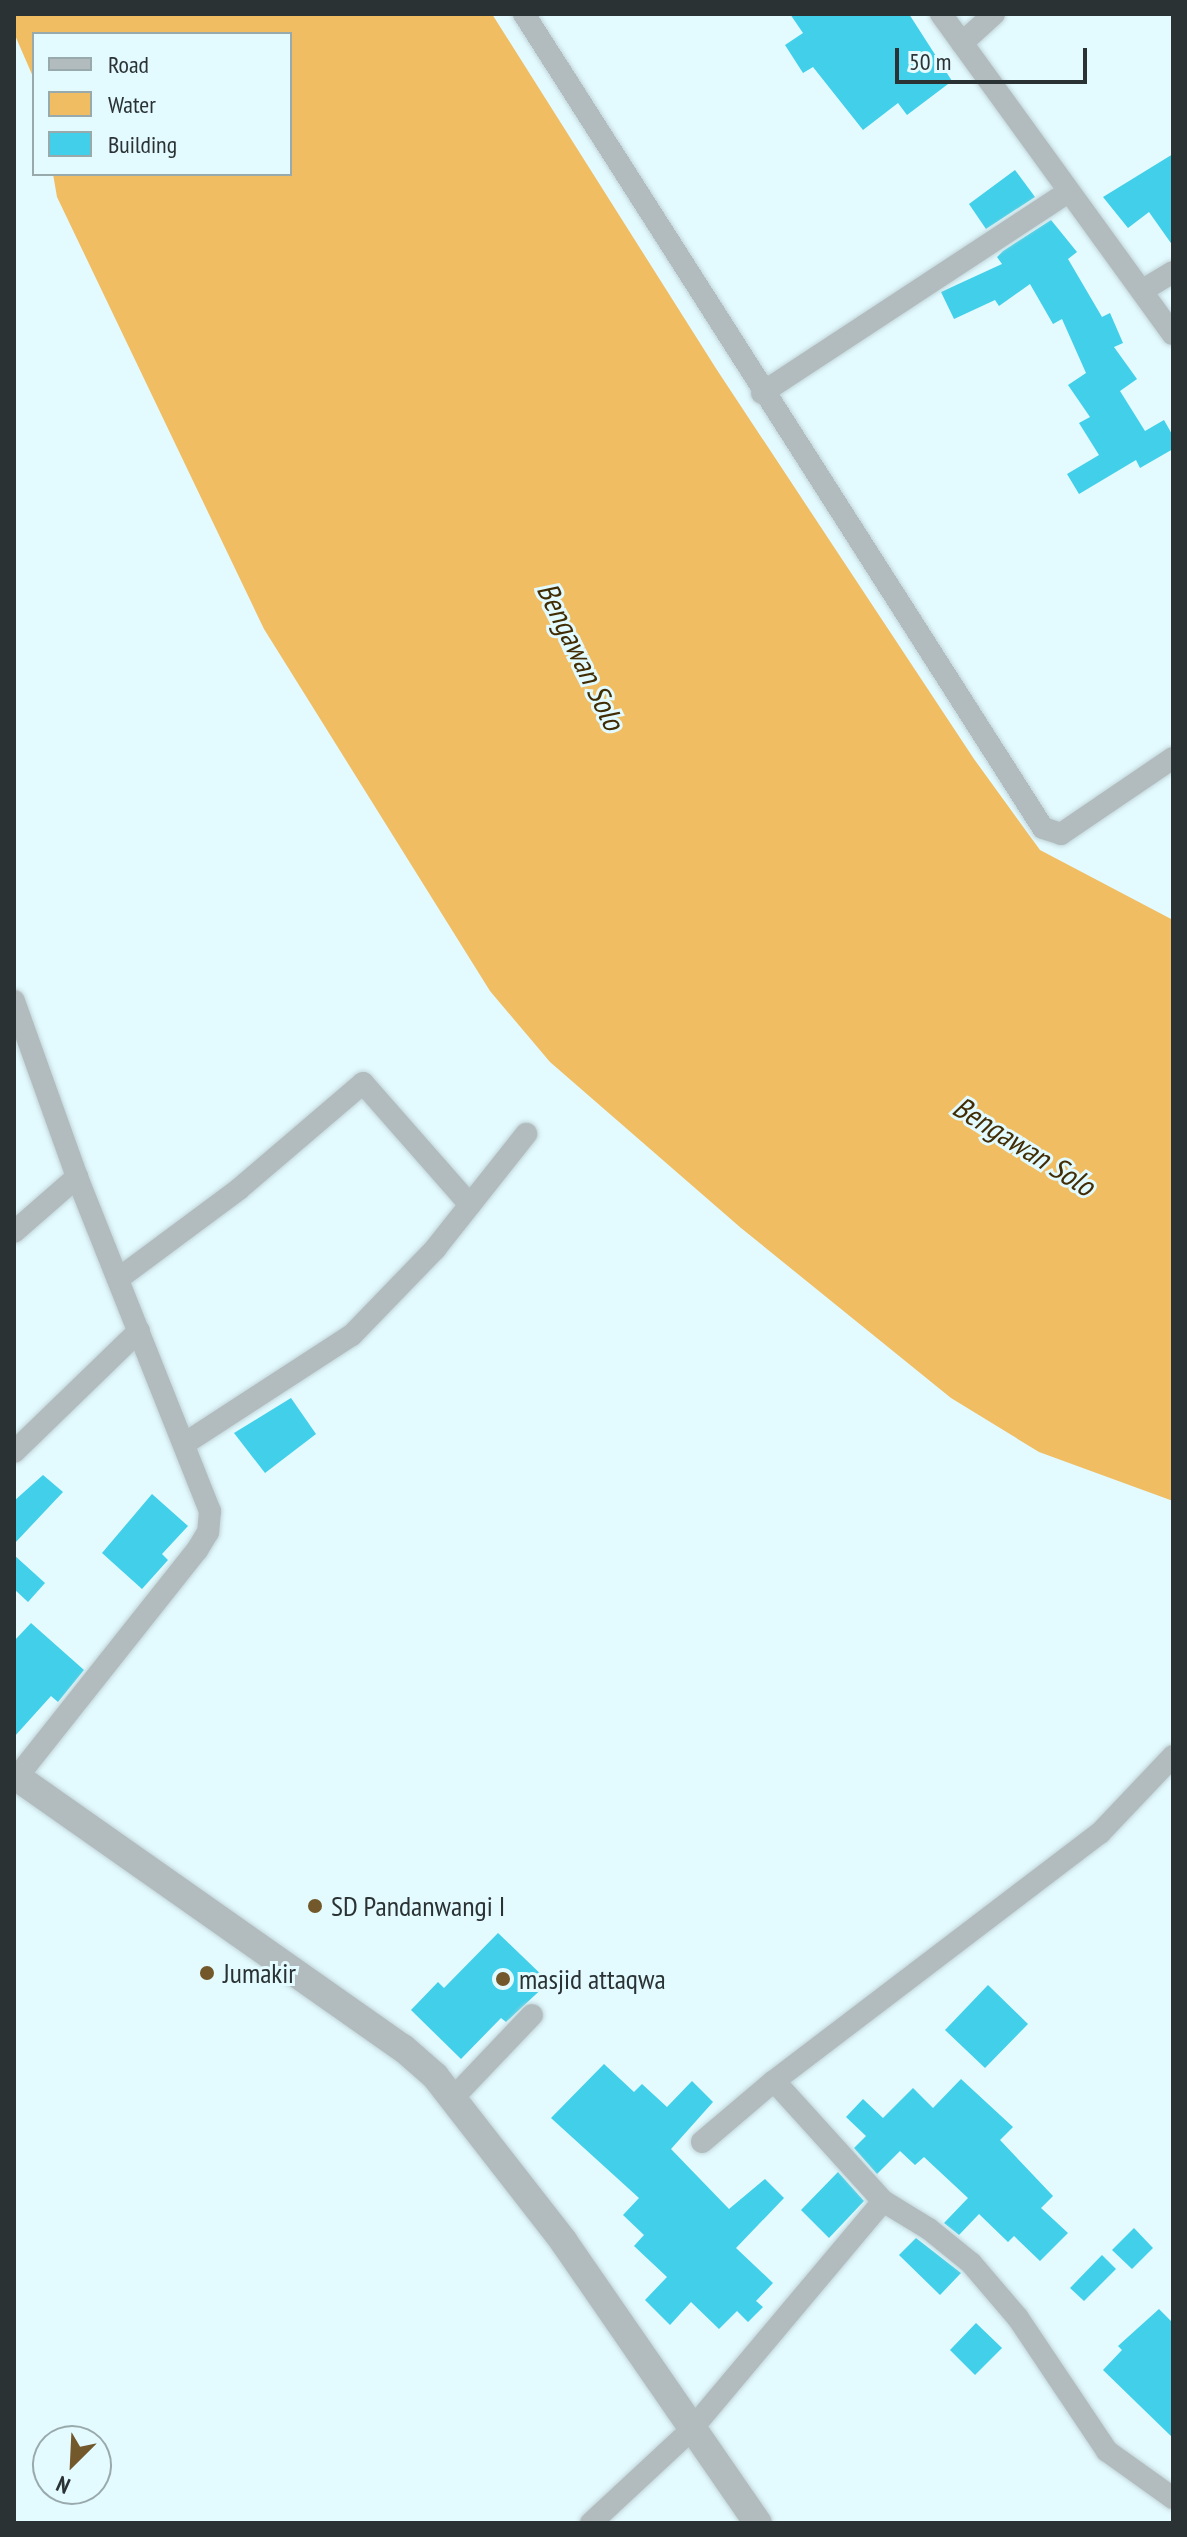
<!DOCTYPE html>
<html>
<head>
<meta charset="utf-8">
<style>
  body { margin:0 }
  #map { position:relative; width:1187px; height:2537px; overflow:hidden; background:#e3fafe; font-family:"PT Sans Narrow",sans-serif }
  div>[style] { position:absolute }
  .water>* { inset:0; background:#f0bd63 }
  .building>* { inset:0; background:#41cfe9 }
  .roads { filter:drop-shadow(0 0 2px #c2d6da) drop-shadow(0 0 2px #c2d6da) }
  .minor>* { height:22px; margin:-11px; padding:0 11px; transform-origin:11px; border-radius:11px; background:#b2bcbe }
  .tertiary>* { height:28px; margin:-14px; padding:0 14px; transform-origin:14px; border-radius:14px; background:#b2bcbe }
  .dots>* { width:22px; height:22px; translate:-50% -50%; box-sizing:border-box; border:4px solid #e3fafe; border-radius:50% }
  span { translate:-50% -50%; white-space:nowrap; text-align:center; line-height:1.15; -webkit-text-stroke:6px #e3fafe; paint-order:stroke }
  .poi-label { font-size:28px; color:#2a3234 }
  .left { translate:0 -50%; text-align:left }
  .water-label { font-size:30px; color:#412c04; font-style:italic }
  .frame { position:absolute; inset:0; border:16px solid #2a3234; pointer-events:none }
  .legend { position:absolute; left:32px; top:32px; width:260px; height:144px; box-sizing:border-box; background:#e3fafe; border:2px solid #99aaad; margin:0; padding:10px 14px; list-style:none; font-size:24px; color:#2a3234 }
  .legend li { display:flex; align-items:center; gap:16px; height:40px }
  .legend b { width:40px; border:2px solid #99aaad }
  .north { position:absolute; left:32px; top:2425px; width:80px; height:80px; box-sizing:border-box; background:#e3fafe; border:2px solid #99aaad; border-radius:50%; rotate:204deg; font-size:22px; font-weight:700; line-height:32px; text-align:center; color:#2a3234 }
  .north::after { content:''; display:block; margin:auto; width:28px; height:36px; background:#72582a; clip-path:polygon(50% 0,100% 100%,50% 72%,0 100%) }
  .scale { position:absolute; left:895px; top:48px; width:192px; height:36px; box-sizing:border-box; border:4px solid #2a3234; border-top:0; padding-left:10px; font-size:24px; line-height:28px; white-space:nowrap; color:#2a3234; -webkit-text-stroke:6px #e3fafe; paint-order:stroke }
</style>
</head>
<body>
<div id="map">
  <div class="water">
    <div style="clip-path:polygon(14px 14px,492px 14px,717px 370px,974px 759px,1040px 850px,1173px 920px,1173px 1501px,1039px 1452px,951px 1398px,741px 1228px,550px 1062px,490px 991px,264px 629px,57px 197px,53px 174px,290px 174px,290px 34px,34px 34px,34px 79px,14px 33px)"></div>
  </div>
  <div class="building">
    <div style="clip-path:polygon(790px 14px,909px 14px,952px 81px,907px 115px,898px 103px,863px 130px,813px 67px,803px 73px,785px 45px,803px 33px)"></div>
    <div style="clip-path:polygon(1173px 154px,1173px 246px,1149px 212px,1128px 228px,1103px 197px)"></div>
    <div style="clip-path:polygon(1015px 170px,1035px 197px,986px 229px,969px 204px)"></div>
    <div style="clip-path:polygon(1051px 220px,1077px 252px,1068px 259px,1102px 317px,1110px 313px,1123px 343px,1114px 347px,1137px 379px,1120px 391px,1145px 431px,1164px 420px,1173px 436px,1173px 449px,1140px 468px,1136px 460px,1079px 494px,1067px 474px,1099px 455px,1079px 423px,1090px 417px,1068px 385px,1086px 373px,1062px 319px,1053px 324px,1030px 284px,999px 306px,995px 300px,954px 319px,941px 292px,1002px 264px,997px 257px,1003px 251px)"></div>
    <div style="clip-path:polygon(291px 1398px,316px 1434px,265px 1473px,234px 1433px)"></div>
    <div style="clip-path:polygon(43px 1475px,63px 1492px,14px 1544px,14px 1501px)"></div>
    <div style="clip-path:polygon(152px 1494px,188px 1526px,162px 1554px,168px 1560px,142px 1589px,102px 1553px)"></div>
    <div style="clip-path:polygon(14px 1555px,45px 1583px,28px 1602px,14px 1589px)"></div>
    <div style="clip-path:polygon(31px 1623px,84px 1670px,58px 1702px,51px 1696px,14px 1737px,14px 1641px)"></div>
    <div style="clip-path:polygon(498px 1933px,549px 1982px,506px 2022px,501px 2018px,461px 2059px,411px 2010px,438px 1982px,444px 1988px)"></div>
    <div style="clip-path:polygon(988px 1985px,1028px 2024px,985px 2068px,945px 2030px)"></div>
    <div style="clip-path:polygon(604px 2064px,634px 2092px,642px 2084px,667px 2107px,692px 2081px,713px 2102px,671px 2149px,729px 2209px,765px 2179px,784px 2198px,736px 2248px,773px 2283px,756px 2301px,763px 2307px,748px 2322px,737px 2311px,719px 2329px,691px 2302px,670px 2325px,645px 2300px,667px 2277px,634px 2246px,644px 2235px,623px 2215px,639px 2198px,551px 2118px)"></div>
    <div style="clip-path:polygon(961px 2079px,1013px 2127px,1000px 2140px,1053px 2196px,1041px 2208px,1068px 2233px,1040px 2261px,1014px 2236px,1008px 2242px,979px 2214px,959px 2235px,944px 2223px,968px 2198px,924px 2157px,915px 2165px,900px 2151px,877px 2174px,854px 2148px,866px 2136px,846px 2117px,863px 2099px,883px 2118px,913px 2088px,933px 2108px)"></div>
    <div style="clip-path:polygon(838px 2172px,864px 2201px,829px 2238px,801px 2210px)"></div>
    <div style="clip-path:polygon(1134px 2228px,1153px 2248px,1132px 2269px,1112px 2250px)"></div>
    <div style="clip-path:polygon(916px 2238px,961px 2273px,940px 2295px,899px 2255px)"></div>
    <div style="clip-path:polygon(1102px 2255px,1116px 2269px,1084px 2301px,1070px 2288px)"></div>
    <div style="clip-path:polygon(1159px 2309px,1173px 2323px,1173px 2438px,1103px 2370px,1122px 2350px,1118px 2346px)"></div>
    <div style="clip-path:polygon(976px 2323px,1002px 2348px,975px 2375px,950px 2350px)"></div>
  </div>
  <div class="roads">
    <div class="minor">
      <div style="left:524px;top:14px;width:965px;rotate:57.48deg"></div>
      <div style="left:1043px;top:828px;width:19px;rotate:18deg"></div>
      <div style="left:1061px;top:834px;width:135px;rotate:-34.2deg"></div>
      <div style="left:941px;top:14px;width:395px;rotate:54.1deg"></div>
      <div style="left:962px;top:43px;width:43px;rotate:-42.2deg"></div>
      <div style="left:1143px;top:290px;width:35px;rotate:-31deg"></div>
      <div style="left:762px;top:393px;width:367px;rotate:-33.3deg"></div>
      <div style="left:14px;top:1001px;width:187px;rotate:70.3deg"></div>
      <div style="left:77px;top:1177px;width:360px;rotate:68.3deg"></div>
      <div style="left:210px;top:1511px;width:21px;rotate:95deg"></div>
      <div style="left:208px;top:1532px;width:21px;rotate:121deg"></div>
      <div style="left:197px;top:1550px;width:290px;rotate:128.4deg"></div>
      <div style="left:14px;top:1232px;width:84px;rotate:-41.1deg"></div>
      <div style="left:118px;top:1279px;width:151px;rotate:-36.6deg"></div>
      <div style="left:239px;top:1189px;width:163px;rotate:-40.5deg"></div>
      <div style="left:363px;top:1083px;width:162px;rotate:48.7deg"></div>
      <div style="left:184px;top:1444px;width:200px;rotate:-33deg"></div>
      <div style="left:352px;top:1335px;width:120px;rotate:-46deg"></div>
      <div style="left:435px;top:1249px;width:147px;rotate:-51.6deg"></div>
      <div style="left:14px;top:1452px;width:174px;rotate:-44.1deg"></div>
      <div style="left:454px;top:2097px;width:113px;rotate:-46.4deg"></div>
      <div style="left:702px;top:2142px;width:94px;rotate:-40.3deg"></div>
      <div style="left:883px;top:2201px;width:162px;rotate:-132.2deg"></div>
      <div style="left:774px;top:2081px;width:410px;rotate:-37.3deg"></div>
      <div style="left:1100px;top:1833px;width:106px;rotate:-46.5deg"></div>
      <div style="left:591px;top:2523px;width:137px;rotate:-42.9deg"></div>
      <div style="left:691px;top:2430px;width:299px;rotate:-50deg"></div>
      <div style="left:883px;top:2201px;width:54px;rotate:31.3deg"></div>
      <div style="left:929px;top:2229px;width:54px;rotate:39deg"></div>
      <div style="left:971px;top:2263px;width:72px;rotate:49.5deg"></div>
      <div style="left:1018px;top:2318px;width:160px;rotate:56.2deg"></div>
      <div style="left:1107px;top:2451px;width:81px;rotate:35.5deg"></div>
    </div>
    <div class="tertiary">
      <div style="left:14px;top:1775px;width:475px;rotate:35.1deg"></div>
      <div style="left:403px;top:2048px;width:43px;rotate:41.2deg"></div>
      <div style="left:435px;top:2076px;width:210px;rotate:52.1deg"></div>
      <div style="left:564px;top:2242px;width:341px;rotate:55.4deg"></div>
    </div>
  </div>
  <div class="dots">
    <div style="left:315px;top:1906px;background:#72582a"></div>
    <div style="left:207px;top:1973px;background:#72582a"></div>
    <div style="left:503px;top:1979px;background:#72582a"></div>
  </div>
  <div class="poi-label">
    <span class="left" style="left:331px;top:1906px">SD Pandanwangi I</span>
    <span class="left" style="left:223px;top:1973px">Jumakir</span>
    <span class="left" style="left:519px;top:1979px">masjid attaqwa</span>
  </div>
  <div class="water-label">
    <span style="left:581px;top:656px;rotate:64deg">Bengawan Solo</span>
    <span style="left:1024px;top:1146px;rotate:32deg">Bengawan Solo</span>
  </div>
  <div class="frame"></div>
  <ul class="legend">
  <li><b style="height:10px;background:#b2bcbe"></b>Road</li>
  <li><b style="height:22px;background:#f0bd63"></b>Water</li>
  <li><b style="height:22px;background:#41cfe9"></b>Building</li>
  </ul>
  <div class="north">N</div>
  <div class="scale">50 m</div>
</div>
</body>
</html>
